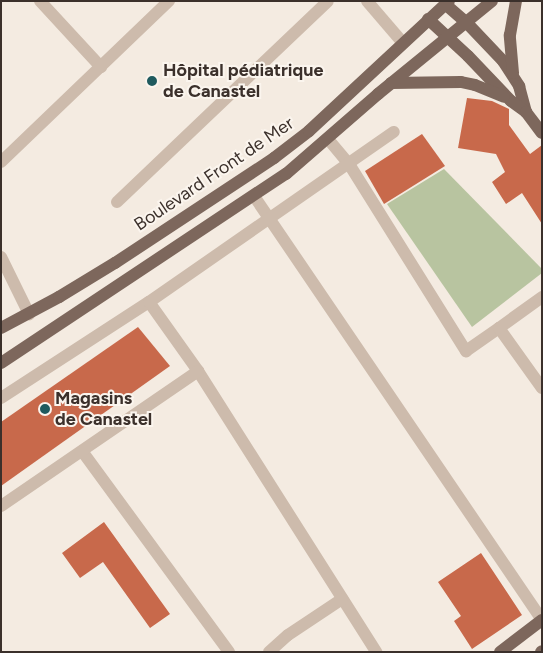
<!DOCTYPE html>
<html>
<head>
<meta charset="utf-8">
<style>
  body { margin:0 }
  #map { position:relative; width:543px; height:653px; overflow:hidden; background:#f4ebe1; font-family:Figtree,sans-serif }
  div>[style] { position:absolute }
  .green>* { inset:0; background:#b8c4a0 }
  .building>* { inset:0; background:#c8694b }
  .minor>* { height:12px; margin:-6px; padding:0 6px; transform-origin:6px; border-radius:6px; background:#cdbbac }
  .major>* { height:12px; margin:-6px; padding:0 6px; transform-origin:6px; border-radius:6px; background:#7d675c }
  .dots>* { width:14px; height:14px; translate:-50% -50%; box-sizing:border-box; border:2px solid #fbf5ee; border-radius:50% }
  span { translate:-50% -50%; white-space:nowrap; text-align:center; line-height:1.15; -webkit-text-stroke:4px #fbf5ee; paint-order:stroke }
  .poi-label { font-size:18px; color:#3b302b; font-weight:700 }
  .left { translate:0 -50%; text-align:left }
  .street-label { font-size:18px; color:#3b302b }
  .frame { position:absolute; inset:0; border:2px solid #3b302b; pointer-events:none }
</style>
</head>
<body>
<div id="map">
  <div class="green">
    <div style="clip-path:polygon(444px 169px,542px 269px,542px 273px,472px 327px,387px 204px)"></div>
  </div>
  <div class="building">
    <div style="clip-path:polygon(467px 98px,492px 101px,509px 109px,509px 125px,530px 154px,542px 145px,542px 224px,522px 193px,506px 204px,492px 182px,505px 172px,496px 154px,458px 148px)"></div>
    <div style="clip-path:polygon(422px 134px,445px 166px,384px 204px,365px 171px)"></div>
    <div style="clip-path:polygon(138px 327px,170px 366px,1px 486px,1px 422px)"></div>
    <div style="clip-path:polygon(104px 522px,170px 614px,150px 628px,103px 562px,80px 578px,62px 553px)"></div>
    <div style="clip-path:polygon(481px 553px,522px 615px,472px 649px,454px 621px,461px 616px,438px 582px)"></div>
  </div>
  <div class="minor">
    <div style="left:40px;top:1px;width:90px;rotate:47.3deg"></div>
    <div style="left:367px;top:1px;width:55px;rotate:49.4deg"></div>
    <div style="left:328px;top:139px;width:33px;rotate:50deg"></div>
    <div style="left:349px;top:164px;width:221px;rotate:58deg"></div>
    <div style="left:466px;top:351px;width:40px;rotate:-34.9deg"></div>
    <div style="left:499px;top:328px;width:74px;rotate:54.4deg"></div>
    <div style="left:1px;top:162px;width:233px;rotate:-43.8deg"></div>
    <div style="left:254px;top:196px;width:513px;rotate:55.81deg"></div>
    <div style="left:117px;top:202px;width:291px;rotate:-43.6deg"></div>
    <div style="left:1px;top:257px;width:64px;rotate:63.8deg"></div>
    <div style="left:149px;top:302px;width:85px;rotate:54.6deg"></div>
    <div style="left:198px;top:371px;width:333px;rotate:57.6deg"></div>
    <div style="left:499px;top:328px;width:53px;rotate:-35.8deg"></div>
    <div style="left:1px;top:398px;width:176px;rotate:-33deg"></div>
    <div style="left:149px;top:302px;width:298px;rotate:-34.8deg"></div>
    <div style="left:82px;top:451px;width:249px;rotate:53.8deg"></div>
    <div style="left:1px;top:506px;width:239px;rotate:-34.4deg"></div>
    <div style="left:269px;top:652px;width:25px;rotate:-42deg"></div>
    <div style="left:288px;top:635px;width:65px;rotate:-33.7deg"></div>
  </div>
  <div class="major">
    <div style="left:445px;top:4px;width:28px;rotate:41deg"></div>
    <div style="left:466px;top:22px;width:54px;rotate:46.5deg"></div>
    <div style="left:503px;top:61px;width:30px;rotate:57deg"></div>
    <div style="left:519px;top:86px;width:27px;rotate:75deg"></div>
    <div style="left:428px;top:19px;width:54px;rotate:42.8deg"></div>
    <div style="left:468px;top:56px;width:62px;rotate:46.3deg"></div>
    <div style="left:511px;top:101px;width:19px;rotate:36deg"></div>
    <div style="left:526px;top:112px;width:26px;rotate:53deg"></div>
    <div style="left:513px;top:73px;width:38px;rotate:-95deg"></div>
    <div style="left:510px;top:35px;width:35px;rotate:-80deg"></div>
    <div style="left:391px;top:83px;width:70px;rotate:-0.8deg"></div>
    <div style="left:461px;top:82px;width:14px;rotate:12deg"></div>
    <div style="left:475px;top:85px;width:31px;rotate:22deg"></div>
    <div style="left:1px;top:328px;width:66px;rotate:-28.1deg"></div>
    <div style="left:59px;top:297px;width:66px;rotate:-31.3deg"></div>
    <div style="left:115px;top:263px;width:191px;rotate:-33.4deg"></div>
    <div style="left:274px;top:158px;width:44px;rotate:-37.6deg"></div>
    <div style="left:309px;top:131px;width:191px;rotate:-42.9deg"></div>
    <div style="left:1px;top:363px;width:342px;rotate:-33.6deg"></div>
    <div style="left:286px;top:174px;width:122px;rotate:-41deg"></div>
    <div style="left:378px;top:94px;width:147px;rotate:-39.2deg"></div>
    <div style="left:500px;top:652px;width:53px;rotate:-37.3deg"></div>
    <div style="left:541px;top:652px;width:1px;rotate:-45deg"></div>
  </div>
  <div class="dots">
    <div style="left:152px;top:81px;background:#1f5a5e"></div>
    <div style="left:45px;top:409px;background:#1f5a5e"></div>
  </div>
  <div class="poi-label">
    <span class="left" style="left:163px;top:81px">Hôpital pédiatrique<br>de Canastel</span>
    <span class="left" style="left:55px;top:409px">Magasins<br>de Canastel</span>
  </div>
  <div class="street-label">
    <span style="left:214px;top:174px;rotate:-34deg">Boulevard Front de Mer</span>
  </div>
  <div class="frame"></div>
</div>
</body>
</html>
